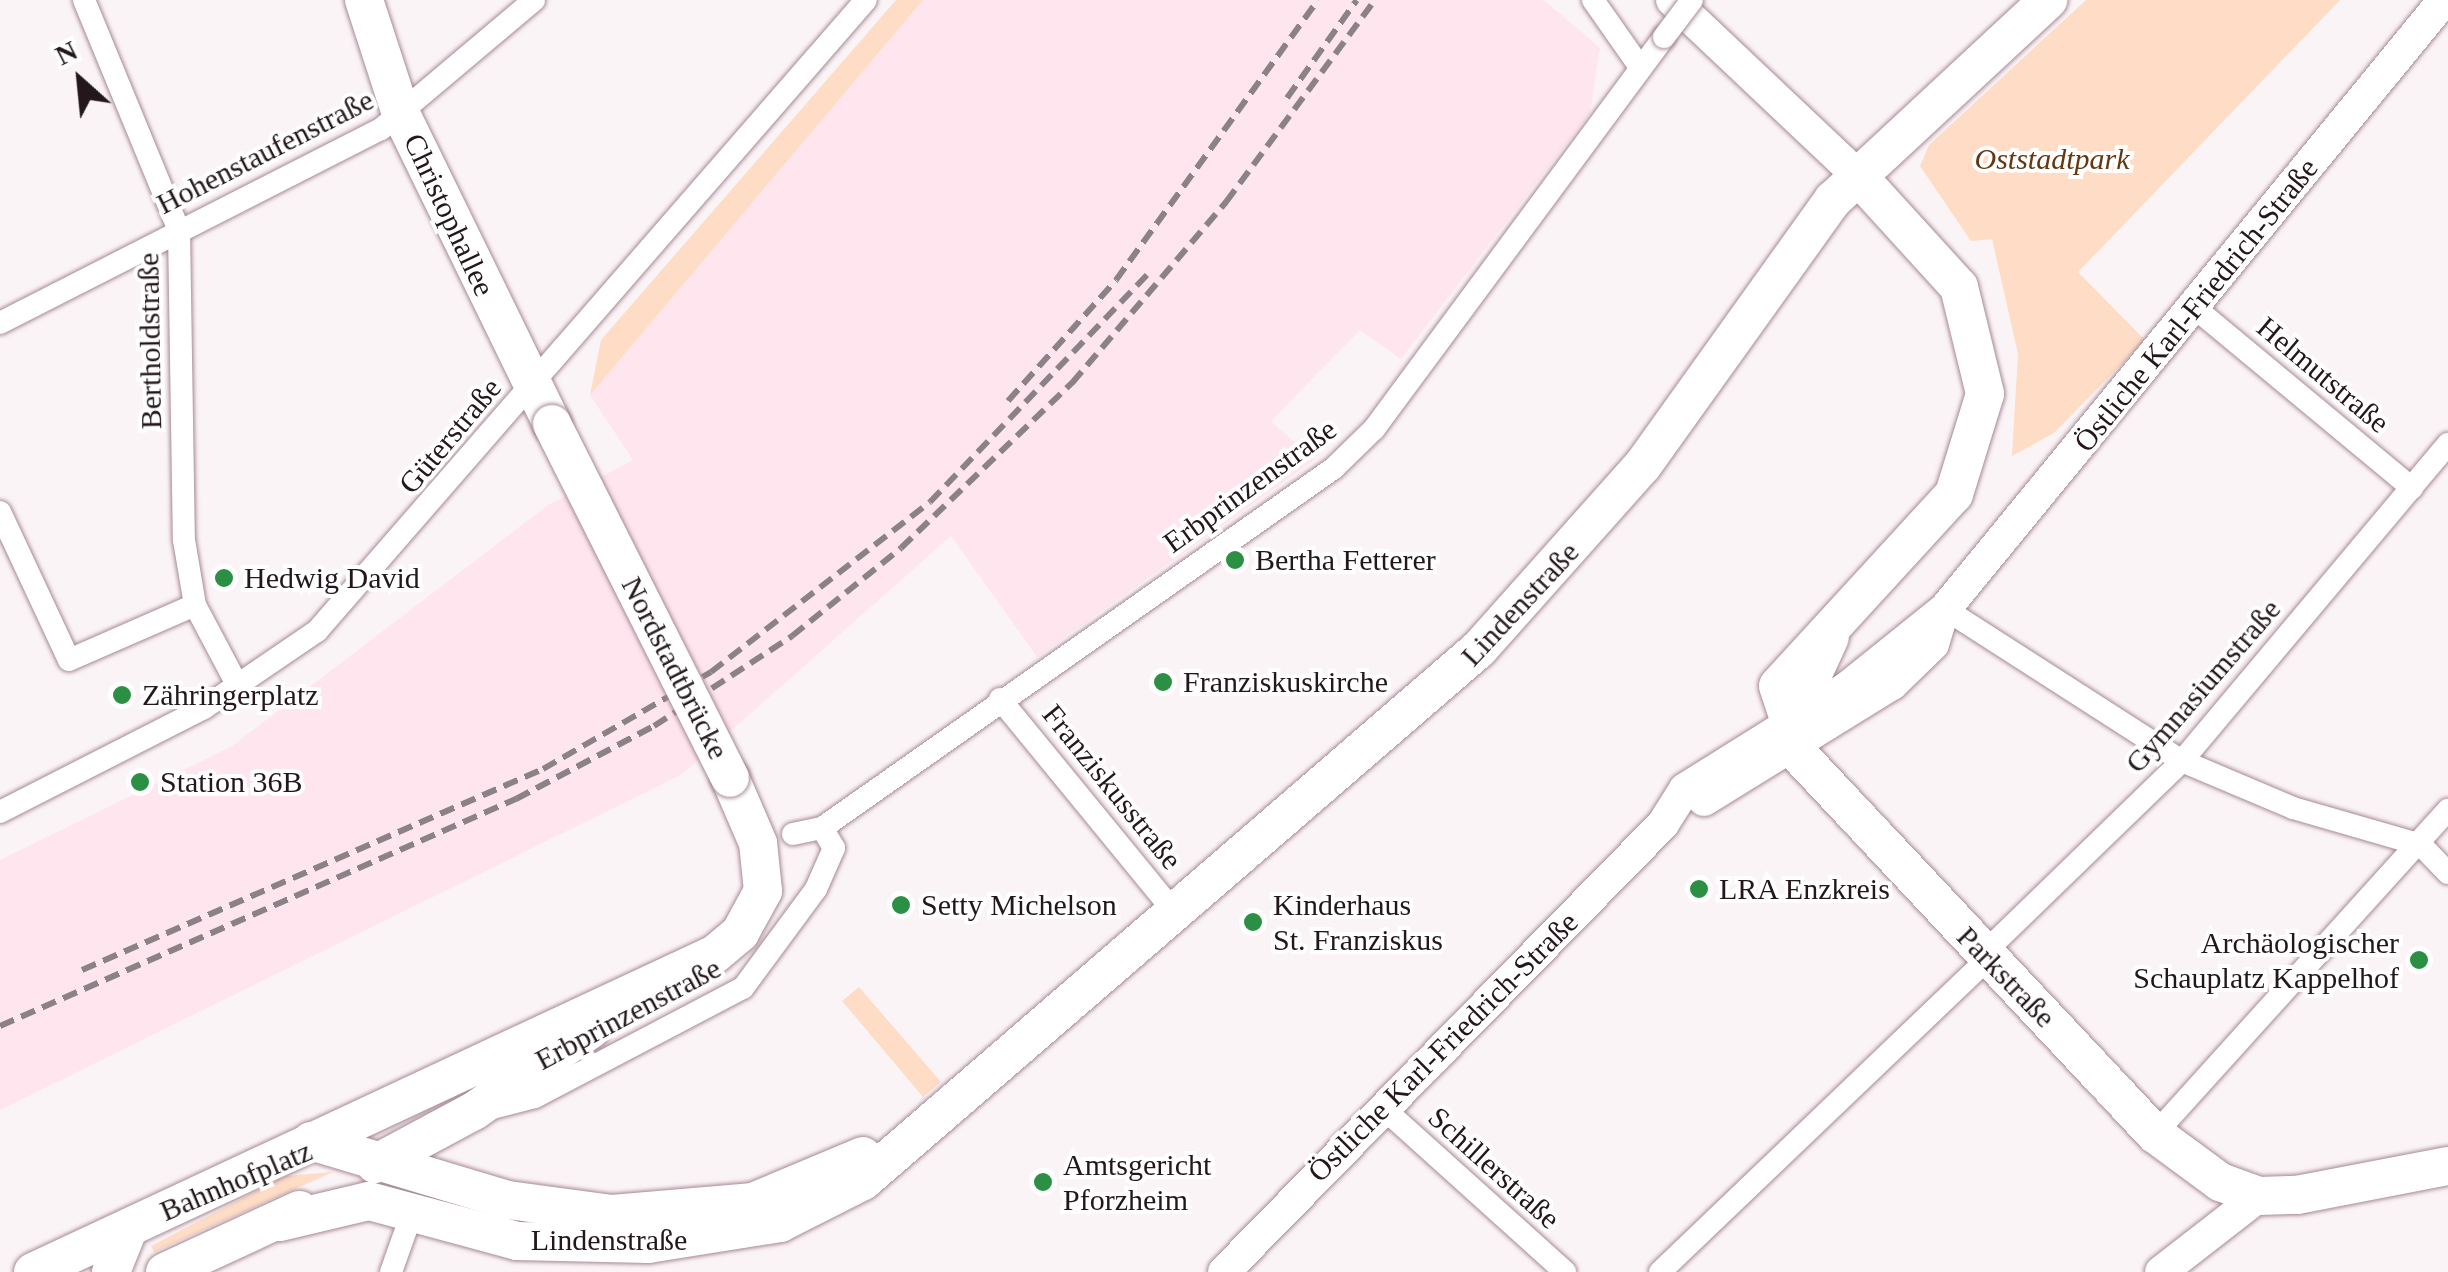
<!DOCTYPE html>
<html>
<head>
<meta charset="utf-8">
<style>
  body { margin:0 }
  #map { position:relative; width:2448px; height:1272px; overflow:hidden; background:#fbf4f7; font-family:"Times New Roman",serif }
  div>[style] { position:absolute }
  .built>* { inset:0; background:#ffe5ee }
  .green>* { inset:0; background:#fedcc6 }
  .roads { filter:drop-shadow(0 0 2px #a78994) drop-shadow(0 0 2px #a78994) }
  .street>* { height:22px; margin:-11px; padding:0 11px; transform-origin:11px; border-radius:11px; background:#fff }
  .secondary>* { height:32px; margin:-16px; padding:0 16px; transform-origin:16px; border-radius:16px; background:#fff }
  .primary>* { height:38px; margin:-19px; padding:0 19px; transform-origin:19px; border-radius:19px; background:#fff }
  .rail>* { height:6px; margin-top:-3px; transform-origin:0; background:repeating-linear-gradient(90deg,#8b8286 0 15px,transparent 0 23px) }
  .bridges { filter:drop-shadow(0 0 2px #a78994) drop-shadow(0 0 2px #a78994) }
  .street-bridge>* { height:22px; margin:-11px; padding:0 11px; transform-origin:11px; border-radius:11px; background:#fff }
  .primary-bridge>* { height:38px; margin:-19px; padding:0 19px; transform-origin:19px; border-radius:19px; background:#fff }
  .dots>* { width:28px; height:28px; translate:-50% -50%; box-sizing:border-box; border:5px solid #fff; border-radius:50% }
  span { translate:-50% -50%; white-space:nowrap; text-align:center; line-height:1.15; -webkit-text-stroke:8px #fff; paint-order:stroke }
  .street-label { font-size:30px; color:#23171c }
  .park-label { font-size:30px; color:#65360f; font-style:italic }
  .poi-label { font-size:30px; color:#23171c }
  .left { translate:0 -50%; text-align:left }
  .right { translate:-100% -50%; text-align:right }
  .north { position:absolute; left:30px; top:30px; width:100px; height:100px; -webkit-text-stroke:8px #fff; paint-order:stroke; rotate:333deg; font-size:28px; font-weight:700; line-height:40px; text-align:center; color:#23171c }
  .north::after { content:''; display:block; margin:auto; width:35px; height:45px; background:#23171c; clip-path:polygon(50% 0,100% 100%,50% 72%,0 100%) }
</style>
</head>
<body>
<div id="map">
  <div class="built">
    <div style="clip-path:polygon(923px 0,1544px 0,1600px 48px,1590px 113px,1401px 359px,1360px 330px,1271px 421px,1314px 460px,1037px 657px,951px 536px,681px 775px,0 1110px,0 860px,232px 746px,548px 505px,633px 460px,590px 395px)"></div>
  </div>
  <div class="green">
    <div style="clip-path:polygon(896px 0,923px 0,590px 395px,601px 340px)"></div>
    <div style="clip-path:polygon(2086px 0,2340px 0,2078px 272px,2145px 340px,2054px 433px,2012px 456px,2018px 354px,1992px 239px,1971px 241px,1920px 166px,1929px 145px)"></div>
    <div style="clip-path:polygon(859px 987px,941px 1082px,923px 1097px,842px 1001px)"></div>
    <div style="clip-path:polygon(333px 1172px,154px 1252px,151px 1246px,285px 1176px)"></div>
  </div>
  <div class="roads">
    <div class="street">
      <div style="left:84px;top:0;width:249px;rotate:67.6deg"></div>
      <div style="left:179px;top:230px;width:310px;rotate:89.1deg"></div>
      <div style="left:184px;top:540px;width:66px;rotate:80.4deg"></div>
      <div style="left:195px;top:605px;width:94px;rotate:62.1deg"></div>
      <div style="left:1593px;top:0;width:82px;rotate:55deg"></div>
      <div style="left:2195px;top:308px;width:282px;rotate:39.7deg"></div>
      <div style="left:0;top:323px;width:428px;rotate:-27deg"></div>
      <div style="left:381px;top:129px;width:200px;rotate:-40.1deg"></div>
      <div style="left:0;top:512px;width:163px;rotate:65deg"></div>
      <div style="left:69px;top:660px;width:137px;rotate:-23.6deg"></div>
      <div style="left:1945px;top:609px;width:282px;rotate:32.7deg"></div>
      <div style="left:2182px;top:761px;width:121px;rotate:22.9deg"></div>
      <div style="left:2293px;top:808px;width:133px;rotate:16.1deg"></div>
      <div style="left:2421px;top:845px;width:39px;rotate:46deg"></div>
      <div style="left:1000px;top:699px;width:278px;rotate:50.7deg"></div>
      <div style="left:0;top:812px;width:229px;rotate:-27deg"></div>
      <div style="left:204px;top:708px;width:137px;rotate:-34.3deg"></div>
      <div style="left:317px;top:631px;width:836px;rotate:-48.98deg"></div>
      <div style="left:793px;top:834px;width:30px;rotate:-12deg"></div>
      <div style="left:822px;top:828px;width:626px;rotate:-35.11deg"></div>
      <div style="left:1334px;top:468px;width:56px;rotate:-44.3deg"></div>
      <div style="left:1374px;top:429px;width:488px;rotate:-53.5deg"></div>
      <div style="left:1985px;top:952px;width:274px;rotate:-44.1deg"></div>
      <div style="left:2182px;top:761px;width:414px;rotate:-50deg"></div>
      <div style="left:492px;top:1108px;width:44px;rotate:-14.3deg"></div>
      <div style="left:535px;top:1097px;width:235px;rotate:-27.7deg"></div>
      <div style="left:743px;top:988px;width:123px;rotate:-53.6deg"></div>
      <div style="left:816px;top:889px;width:45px;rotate:-66.3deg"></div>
      <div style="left:834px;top:848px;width:23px;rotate:-121deg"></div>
      <div style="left:1383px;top:1108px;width:245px;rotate:42deg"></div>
      <div style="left:2155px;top:1134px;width:437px;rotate:-47.9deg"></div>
      <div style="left:391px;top:1272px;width:63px;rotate:-70.4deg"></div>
      <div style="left:1660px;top:1272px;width:455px;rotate:-43.7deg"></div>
    </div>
    <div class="secondary">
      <div style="left:1672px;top:0;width:255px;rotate:43.4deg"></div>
      <div style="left:1704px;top:800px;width:221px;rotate:-31.7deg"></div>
      <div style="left:1892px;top:684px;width:57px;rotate:-44.3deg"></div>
      <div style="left:1933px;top:644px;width:27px;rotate:-73deg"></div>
      <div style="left:1224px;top:1272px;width:627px;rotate:-45.58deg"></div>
      <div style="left:1663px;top:824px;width:41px;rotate:-57.8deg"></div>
      <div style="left:1685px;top:789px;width:192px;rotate:-32deg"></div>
      <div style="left:1848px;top:687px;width:124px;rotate:-38.8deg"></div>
      <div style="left:1945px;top:609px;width:787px;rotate:-50.67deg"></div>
      <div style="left:2161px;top:1272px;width:124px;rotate:-37.8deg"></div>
    </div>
    <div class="primary">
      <div style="left:364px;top:0;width:120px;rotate:72deg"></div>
      <div style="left:401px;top:114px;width:345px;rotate:64deg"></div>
      <div style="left:1857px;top:175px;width:151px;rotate:47.7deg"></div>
      <div style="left:1959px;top:287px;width:110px;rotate:76.3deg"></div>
      <div style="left:1985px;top:394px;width:105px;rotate:107.2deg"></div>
      <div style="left:1954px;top:494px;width:260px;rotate:132.5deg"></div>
      <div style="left:1778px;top:686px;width:76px;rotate:71.6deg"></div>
      <div style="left:1802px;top:758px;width:516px;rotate:46.81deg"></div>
      <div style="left:2155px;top:1134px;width:81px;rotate:36.4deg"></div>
      <div style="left:2220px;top:1182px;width:41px;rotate:19.7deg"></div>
      <div style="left:2259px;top:1196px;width:38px;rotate:-2deg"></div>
      <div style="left:2297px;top:1195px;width:154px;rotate:-10.9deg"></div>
      <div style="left:1792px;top:720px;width:91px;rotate:-65.4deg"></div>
      <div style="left:311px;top:1141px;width:206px;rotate:16.7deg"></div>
      <div style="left:508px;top:1200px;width:105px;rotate:7.7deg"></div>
      <div style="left:612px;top:1214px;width:142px;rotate:-4.9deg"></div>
      <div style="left:753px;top:1202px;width:119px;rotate:-22.7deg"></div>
      <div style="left:375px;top:1164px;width:112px;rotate:-28.2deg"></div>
      <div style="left:474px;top:1111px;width:143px;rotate:-35deg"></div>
      <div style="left:280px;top:1222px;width:91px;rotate:-13.3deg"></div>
      <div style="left:369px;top:1201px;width:153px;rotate:15.1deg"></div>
      <div style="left:517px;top:1241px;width:131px;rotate:1.3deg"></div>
      <div style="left:648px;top:1244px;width:134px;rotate:-9deg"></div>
      <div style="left:780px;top:1223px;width:93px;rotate:-26.8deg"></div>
      <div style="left:863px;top:1181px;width:814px;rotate:-40.82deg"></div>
      <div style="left:1479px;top:649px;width:246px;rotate:-48.3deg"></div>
      <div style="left:1643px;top:465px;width:326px;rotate:-54.4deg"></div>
      <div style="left:1833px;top:200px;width:294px;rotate:-42.9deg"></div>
      <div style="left:33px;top:1272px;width:752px;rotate:-25deg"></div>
      <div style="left:715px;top:954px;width:33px;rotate:-40deg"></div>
      <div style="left:740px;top:933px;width:48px;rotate:-61.3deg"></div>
      <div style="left:763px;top:891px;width:48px;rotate:-95.9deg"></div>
      <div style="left:758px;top:843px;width:71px;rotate:-113.3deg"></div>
      <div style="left:111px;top:1272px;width:48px;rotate:-68.2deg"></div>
      <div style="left:165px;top:1272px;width:148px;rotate:-24.8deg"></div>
    </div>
  </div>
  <div class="rail">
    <div style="left:1287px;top:98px;width:120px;rotate:-54.5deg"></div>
    <div style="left:1008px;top:401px;width:162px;rotate:-48.2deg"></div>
    <div style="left:1116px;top:280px;width:345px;rotate:-54.2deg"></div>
    <div style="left:82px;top:970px;width:503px;rotate:-23.56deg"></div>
    <div style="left:543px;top:769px;width:194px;rotate:-30deg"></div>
    <div style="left:711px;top:672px;width:277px;rotate:-37.8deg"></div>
    <div style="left:930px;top:502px;width:315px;rotate:-46.3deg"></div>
    <div style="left:0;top:1026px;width:564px;rotate:-23.75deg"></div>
    <div style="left:516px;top:799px;width:156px;rotate:-27.9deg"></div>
    <div style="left:654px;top:726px;width:165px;rotate:-33.1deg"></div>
    <div style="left:792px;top:636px;width:140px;rotate:-38.9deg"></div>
    <div style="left:901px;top:548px;width:238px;rotate:-44deg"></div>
    <div style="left:1072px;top:383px;width:238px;rotate:-49.6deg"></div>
    <div style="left:1226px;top:202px;width:251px;rotate:-53.6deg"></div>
  </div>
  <div class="bridges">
    <div class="street-bridge">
      <div style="left:1664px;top:37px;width:46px;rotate:-52.9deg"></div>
    </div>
    <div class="primary-bridge">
      <div style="left:552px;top:424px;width:396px;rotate:63.3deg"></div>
    </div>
  </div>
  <div class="dots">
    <div style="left:1235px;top:560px;background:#2b8f44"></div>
    <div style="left:224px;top:578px;background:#2b8f44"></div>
    <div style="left:1163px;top:682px;background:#2b8f44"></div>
    <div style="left:122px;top:695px;background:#2b8f44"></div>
    <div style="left:140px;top:782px;background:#2b8f44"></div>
    <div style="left:1699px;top:889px;background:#2b8f44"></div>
    <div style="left:901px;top:905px;background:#2b8f44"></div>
    <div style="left:1253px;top:922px;background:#2b8f44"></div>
    <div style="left:2419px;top:960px;background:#2b8f44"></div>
    <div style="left:1043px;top:1182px;background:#2b8f44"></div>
  </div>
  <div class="street-label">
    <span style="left:265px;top:152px;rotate:-27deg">Hohenstaufenstraße</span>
    <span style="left:449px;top:215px;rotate:65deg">Christophallee</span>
    <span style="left:2196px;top:305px;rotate:-51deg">Östliche Karl-Friedrich-Straße</span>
    <span style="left:150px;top:341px;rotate:-91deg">Bertholdstraße</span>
    <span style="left:2323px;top:375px;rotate:40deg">Helmutstraße</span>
    <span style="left:450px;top:436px;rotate:-50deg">Güterstraße</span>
    <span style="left:1250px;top:486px;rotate:-36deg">Erbprinzenstraße</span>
    <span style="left:1520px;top:604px;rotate:-47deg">Lindenstraße</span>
    <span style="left:675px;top:668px;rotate:63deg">Nordstadtbrücke</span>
    <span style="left:2203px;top:686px;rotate:-49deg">Gymnasiumstraße</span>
    <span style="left:1112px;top:787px;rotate:51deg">Franziskusstraße</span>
    <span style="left:2006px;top:977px;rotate:46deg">Parkstraße</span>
    <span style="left:628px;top:1014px;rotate:-28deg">Erbprinzenstraße</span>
    <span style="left:1443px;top:1047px;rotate:-45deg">Östliche Karl-Friedrich-Straße</span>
    <span style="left:1494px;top:1168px;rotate:42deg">Schillerstraße</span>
    <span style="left:236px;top:1181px;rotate:-23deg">Bahnhofplatz</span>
    <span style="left:609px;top:1240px">Lindenstraße</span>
  </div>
  <div class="park-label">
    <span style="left:2052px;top:159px">Oststadtpark</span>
  </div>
  <div class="poi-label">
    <span class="left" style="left:1255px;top:560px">Bertha Fetterer</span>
    <span class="left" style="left:244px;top:578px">Hedwig David</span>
    <span class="left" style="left:1183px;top:682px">Franziskuskirche</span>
    <span class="left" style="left:142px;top:695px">Zähringerplatz</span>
    <span class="left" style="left:160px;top:782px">Station 36B</span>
    <span class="left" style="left:1719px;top:889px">LRA Enzkreis</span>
    <span class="left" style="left:921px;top:905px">Setty Michelson</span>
    <span class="left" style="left:1273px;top:922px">Kinderhaus<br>St. Franziskus</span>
    <span class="right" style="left:2399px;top:960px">Archäologischer<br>Schauplatz Kappelhof</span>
    <span class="left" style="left:1063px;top:1182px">Amtsgericht<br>Pforzheim</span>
  </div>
  <div class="north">N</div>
</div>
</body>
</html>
